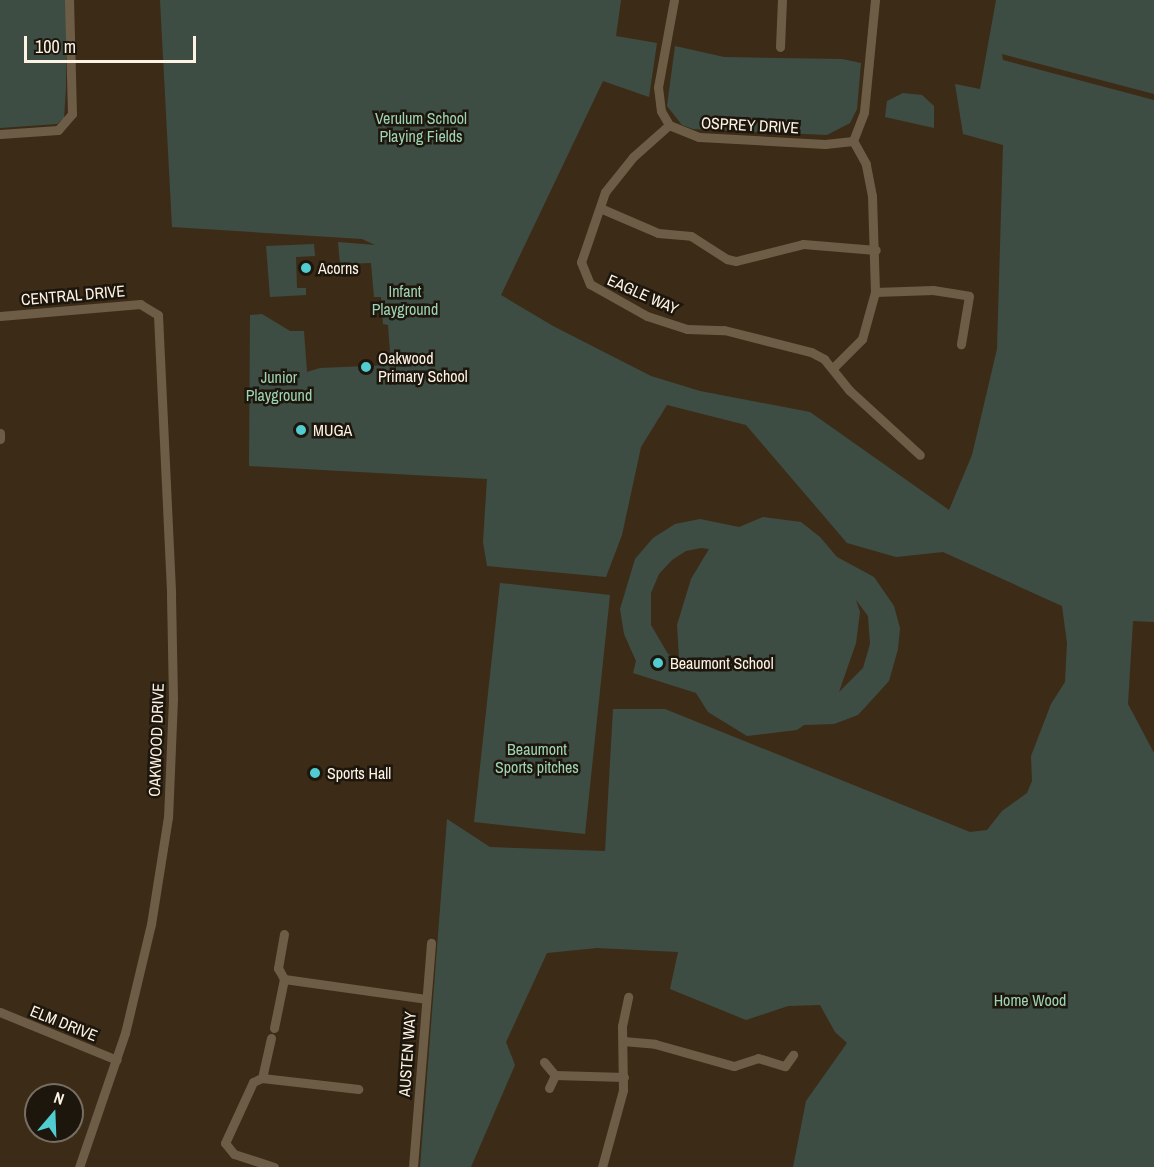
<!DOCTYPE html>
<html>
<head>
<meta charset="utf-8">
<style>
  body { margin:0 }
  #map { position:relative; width:1154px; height:1167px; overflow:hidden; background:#3c2c17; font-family:"Archivo Narrow",sans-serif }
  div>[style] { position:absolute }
  .green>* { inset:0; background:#3e4d44 }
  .minor>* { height:9px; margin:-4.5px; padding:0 4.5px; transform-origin:4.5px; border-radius:4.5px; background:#6e5d46 }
  .dots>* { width:16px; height:16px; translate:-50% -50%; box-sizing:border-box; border:3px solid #1d160d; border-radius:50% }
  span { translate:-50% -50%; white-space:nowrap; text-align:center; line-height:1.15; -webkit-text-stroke:5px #1d160d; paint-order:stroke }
  .park-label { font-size:16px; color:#9ed4b5 }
  .street-label { font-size:16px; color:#fdf3e5 }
  .poi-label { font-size:16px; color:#fdf3e5 }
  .left { translate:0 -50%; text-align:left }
  .north { position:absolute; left:24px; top:1083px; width:60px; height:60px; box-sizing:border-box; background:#1d160d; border:2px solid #776e63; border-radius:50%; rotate:19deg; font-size:16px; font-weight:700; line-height:24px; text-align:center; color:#fdf3e5 }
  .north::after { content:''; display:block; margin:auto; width:21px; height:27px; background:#51ccd1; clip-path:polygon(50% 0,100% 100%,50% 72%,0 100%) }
  .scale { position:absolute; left:24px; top:36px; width:172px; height:27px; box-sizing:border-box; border:3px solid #fdf3e5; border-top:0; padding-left:8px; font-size:18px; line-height:21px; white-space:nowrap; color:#fdf3e5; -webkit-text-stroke:4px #1d160d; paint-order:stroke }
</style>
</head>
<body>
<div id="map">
  <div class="green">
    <div style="clip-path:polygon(0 0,66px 0,66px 88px,64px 118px,57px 124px,0 128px)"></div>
    <div style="clip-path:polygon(160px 0,621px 0,616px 36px,657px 43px,649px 97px,603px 81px,501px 295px,553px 326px,651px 376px,700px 391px,810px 412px,949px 510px,972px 455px,997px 349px,1003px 145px,963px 134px,955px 84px,980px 89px,996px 0,1154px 0,1154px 94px,1002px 54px,1003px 60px,1154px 100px,1154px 622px,1133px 621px,1128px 704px,1154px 753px,1154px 1167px,793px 1167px,806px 1101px,847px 1043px,835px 1032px,820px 1005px,788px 1006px,746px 1020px,670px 989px,678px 952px,597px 948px,547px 953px,506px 1042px,515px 1065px,471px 1167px,420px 1167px,447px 819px,490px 847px,605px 851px,613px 709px,665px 709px,970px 832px,987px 830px,1002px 811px,1027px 793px,1032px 781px,1031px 756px,1051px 704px,1065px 682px,1067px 643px,1062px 606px,943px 552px,896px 557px,847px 543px,746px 425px,667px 405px,641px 447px,622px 535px,606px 577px,487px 566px,483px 542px,487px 479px,249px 466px,250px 315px,262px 314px,290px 331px,304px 331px,307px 372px,320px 368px,391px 365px,388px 325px,383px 324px,381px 297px,374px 297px,371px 263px,340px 264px,338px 242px,375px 245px,362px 239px,172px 227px)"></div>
    <div style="clip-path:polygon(675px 46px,724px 57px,842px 59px,861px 63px,857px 109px,850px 123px,827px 135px,693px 129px,682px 125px,667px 106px)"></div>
    <div style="clip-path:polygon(903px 93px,922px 95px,934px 106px,934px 128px,885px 117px,887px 101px)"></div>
    <div style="clip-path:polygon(314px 244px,315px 256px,296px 257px,297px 288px,306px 288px,306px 295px,270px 297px,266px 246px)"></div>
    <div style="clip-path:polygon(evenodd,763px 517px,801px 522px,820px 537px,837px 557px,874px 577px,894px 606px,900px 628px,898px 649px,889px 681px,858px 715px,834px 724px,804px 725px,797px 730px,747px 736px,708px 712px,696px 693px,633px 673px,636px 661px,624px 634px,620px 609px,635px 559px,653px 538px,675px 524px,700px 519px,739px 527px,763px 517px,701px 548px,709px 549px,691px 579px,677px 625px,679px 658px,668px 654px,651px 625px,651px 593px,659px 574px,672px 560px,686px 551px,701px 548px,763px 517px,856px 600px,868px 616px,870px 644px,863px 668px,839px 692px,856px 643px,860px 612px,856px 600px)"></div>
    <div style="clip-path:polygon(500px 583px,610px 595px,585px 834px,474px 822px)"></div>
  </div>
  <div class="minor">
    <div style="left:674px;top:0;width:88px;rotate:100.4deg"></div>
    <div style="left:658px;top:87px;width:24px;rotate:83deg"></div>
    <div style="left:661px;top:111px;width:16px;rotate:60deg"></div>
    <div style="left:669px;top:125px;width:32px;rotate:22deg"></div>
    <div style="left:699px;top:137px;width:126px;rotate:3.2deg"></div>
    <div style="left:825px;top:144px;width:28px;rotate:-6deg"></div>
    <div style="left:780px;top:47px;width:47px;rotate:-87.6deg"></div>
    <div style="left:669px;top:125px;width:48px;rotate:138.4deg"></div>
    <div style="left:633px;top:157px;width:45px;rotate:128.7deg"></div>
    <div style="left:605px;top:192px;width:74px;rotate:108.9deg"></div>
    <div style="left:581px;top:262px;width:24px;rotate:68deg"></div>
    <div style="left:590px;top:284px;width:65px;rotate:29.3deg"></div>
    <div style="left:647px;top:316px;width:42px;rotate:18deg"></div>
    <div style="left:687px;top:329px;width:37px;rotate:2deg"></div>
    <div style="left:724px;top:330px;width:90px;rotate:14.2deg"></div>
    <div style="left:811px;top:352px;width:15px;rotate:28deg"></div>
    <div style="left:824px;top:359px;width:40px;rotate:51deg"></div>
    <div style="left:849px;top:390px;width:96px;rotate:42.5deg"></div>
    <div style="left:0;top:134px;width:58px;rotate:-3.9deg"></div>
    <div style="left:58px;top:130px;width:21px;rotate:-49deg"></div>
    <div style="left:72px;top:114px;width:114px;rotate:-91.5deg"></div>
    <div style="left:600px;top:208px;width:63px;rotate:23.3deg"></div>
    <div style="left:658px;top:233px;width:33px;rotate:5deg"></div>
    <div style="left:691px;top:236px;width:43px;rotate:32.6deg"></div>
    <div style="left:727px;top:259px;width:9px;rotate:13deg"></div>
    <div style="left:736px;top:261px;width:69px;rotate:-14.2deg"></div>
    <div style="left:803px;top:244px;width:73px;rotate:4.7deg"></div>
    <div style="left:875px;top:292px;width:58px;rotate:-2deg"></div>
    <div style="left:933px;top:290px;width:36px;rotate:9deg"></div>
    <div style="left:969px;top:296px;width:49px;rotate:99.5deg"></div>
    <div style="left:0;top:316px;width:141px;rotate:-4.9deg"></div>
    <div style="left:140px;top:304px;width:21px;rotate:31deg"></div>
    <div style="left:158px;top:315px;width:280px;rotate:87.3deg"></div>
    <div style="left:171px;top:595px;width:104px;rotate:88.9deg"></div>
    <div style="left:173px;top:699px;width:118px;rotate:92.4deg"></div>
    <div style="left:168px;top:817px;width:108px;rotate:99deg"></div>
    <div style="left:151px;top:924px;width:112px;rotate:103.4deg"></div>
    <div style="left:125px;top:1033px;width:142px;rotate:108.9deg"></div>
    <div style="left:833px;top:368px;width:41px;rotate:-45deg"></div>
    <div style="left:862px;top:339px;width:49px;rotate:-74.5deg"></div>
    <div style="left:875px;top:292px;width:96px;rotate:-91.8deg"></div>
    <div style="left:872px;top:196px;width:33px;rotate:-101deg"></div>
    <div style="left:866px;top:164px;width:26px;rotate:-119deg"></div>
    <div style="left:853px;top:141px;width:31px;rotate:-69deg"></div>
    <div style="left:864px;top:112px;width:113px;rotate:-84.4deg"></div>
    <div style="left:0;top:433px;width:6px;rotate:90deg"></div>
    <div style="left:284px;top:934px;width:35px;rotate:100deg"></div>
    <div style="left:278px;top:968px;width:13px;rotate:61deg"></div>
    <div style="left:284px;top:979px;width:143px;rotate:8deg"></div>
    <div style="left:0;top:1012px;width:126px;rotate:22.3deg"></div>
    <div style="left:274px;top:1028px;width:50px;rotate:-78.5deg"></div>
    <div style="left:623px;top:1041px;width:32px;rotate:5deg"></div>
    <div style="left:655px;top:1044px;width:82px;rotate:15.6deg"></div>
    <div style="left:734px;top:1066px;width:25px;rotate:-18deg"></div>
    <div style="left:758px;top:1058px;width:28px;rotate:17deg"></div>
    <div style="left:785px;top:1066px;width:14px;rotate:-54deg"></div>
    <div style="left:544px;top:1062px;width:17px;rotate:50deg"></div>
    <div style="left:555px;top:1075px;width:69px;rotate:1.7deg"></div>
    <div style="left:262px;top:1078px;width:41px;rotate:-77.3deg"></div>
    <div style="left:549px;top:1088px;width:14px;rotate:-65deg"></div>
    <div style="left:274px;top:1167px;width:42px;rotate:-162deg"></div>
    <div style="left:234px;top:1154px;width:14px;rotate:-129deg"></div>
    <div style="left:225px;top:1143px;width:67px;rotate:-65.3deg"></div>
    <div style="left:253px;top:1082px;width:10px;rotate:-24deg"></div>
    <div style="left:262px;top:1078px;width:97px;rotate:6.5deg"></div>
    <div style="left:413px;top:1167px;width:225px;rotate:-85.4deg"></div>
    <div style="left:602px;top:1167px;width:80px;rotate:-74.7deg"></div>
    <div style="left:623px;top:1090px;width:64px;rotate:-90.9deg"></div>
    <div style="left:622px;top:1026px;width:30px;rotate:-78deg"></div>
  </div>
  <div class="dots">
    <div style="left:306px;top:268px;background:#51ccd1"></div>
    <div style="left:366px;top:367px;background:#51ccd1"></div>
    <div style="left:301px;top:430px;background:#51ccd1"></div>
    <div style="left:658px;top:663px;background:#51ccd1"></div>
    <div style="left:315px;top:773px;background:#51ccd1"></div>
  </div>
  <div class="park-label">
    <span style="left:421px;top:127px">Verulum School<br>Playing Fields</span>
    <span style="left:405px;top:300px">Infant<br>Playground</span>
    <span style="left:279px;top:386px">Junior<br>Playground</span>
    <span style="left:537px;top:758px">Beaumont<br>Sports pitches</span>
    <span style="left:1030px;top:1000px">Home Wood</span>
  </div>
  <div class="street-label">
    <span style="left:750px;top:125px;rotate:3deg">OSPREY DRIVE</span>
    <span style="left:643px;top:294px;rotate:24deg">EAGLE WAY</span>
    <span style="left:73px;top:295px;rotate:-5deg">CENTRAL DRIVE</span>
    <span style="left:156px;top:740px;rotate:-88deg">OAKWOOD DRIVE</span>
    <span style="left:64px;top:1023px;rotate:22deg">ELM DRIVE</span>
    <span style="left:407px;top:1054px;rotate:-86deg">AUSTEN WAY</span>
  </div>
  <div class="poi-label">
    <span class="left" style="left:318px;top:268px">Acorns</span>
    <span class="left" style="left:378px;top:367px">Oakwood<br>Primary School</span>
    <span class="left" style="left:313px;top:430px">MUGA</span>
    <span class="left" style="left:670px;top:663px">Beaumont School</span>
    <span class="left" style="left:327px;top:773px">Sports Hall</span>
  </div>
  <div class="north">N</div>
  <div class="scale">100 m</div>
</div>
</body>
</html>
